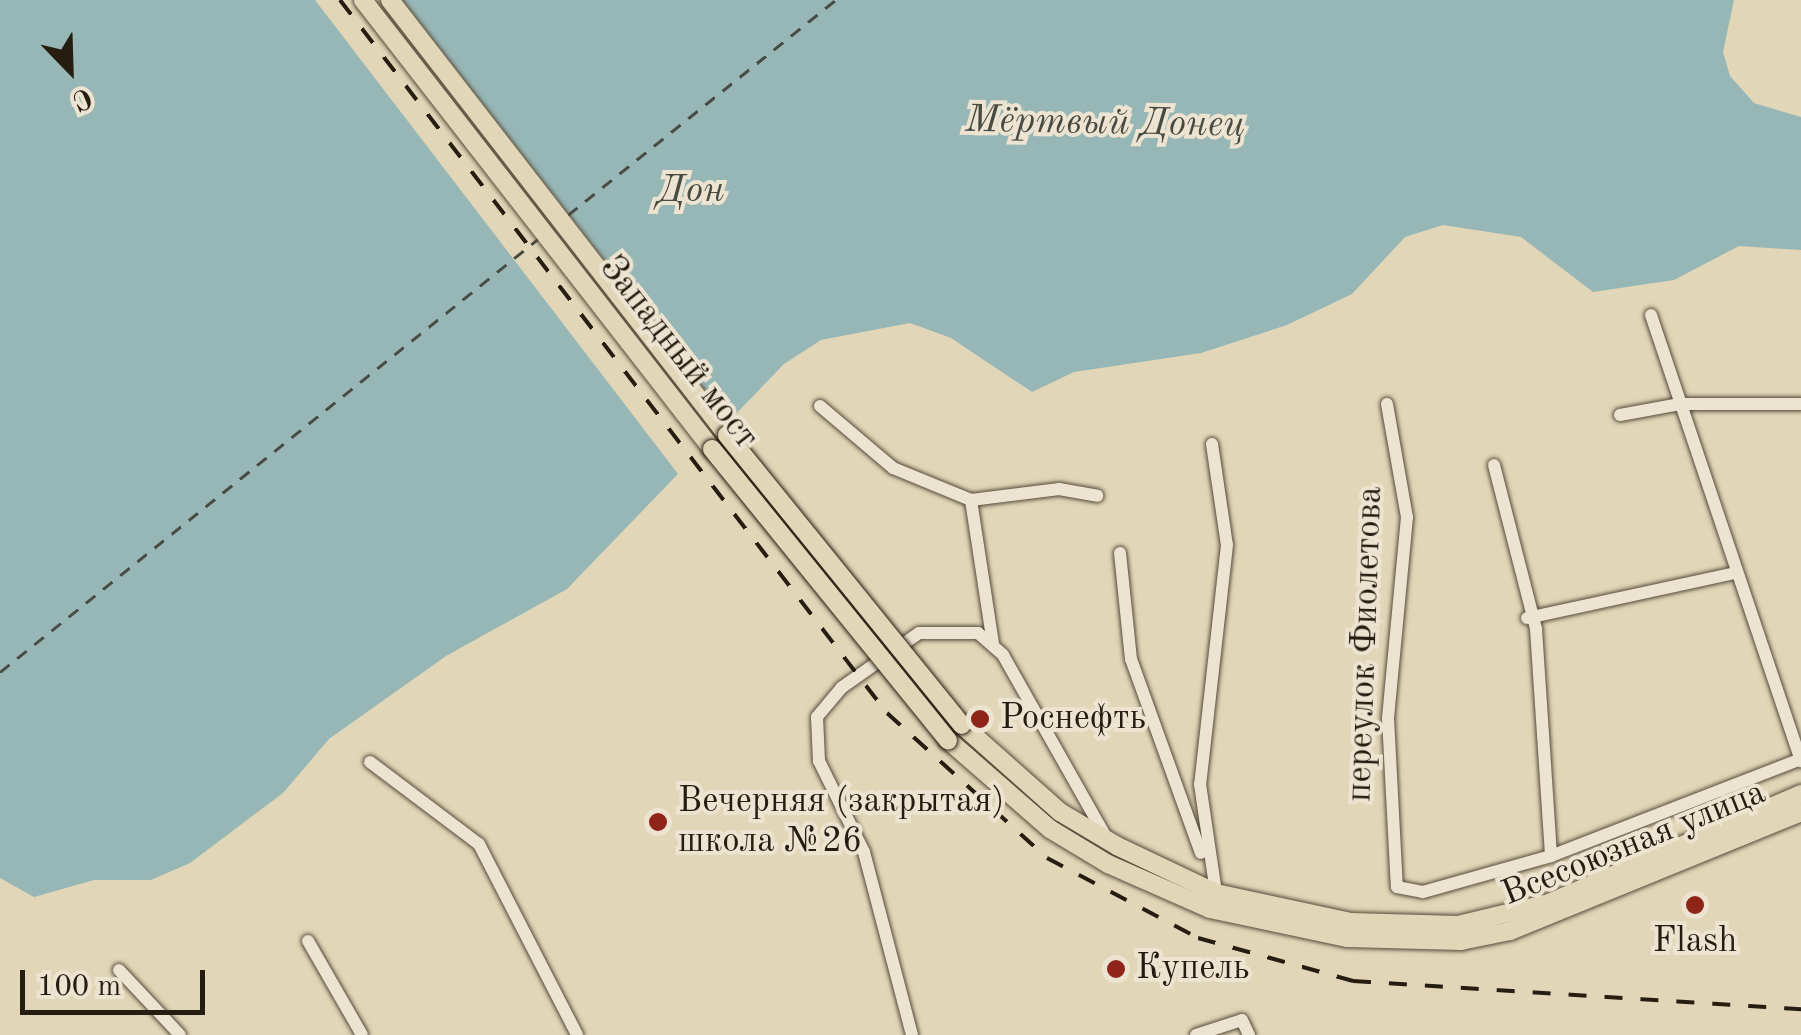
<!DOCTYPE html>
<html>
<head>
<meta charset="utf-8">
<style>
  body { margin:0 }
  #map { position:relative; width:1801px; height:1035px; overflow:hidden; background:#e1d6b7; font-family:"Old Standard TT",serif }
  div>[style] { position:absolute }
  .water>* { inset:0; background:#97b7b6 }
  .pier>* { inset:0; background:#e1d6b7 }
  .ferry>* { height:2.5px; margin-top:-1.25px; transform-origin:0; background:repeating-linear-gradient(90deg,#484b43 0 12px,transparent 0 22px) }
  .roads { filter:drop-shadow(0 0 2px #554b3a) drop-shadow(0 0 2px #554b3a) }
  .minor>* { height:12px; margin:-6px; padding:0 6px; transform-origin:6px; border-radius:6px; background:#ece4d0 }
  .highway>* { height:18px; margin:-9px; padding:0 9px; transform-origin:9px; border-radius:9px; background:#e1d6b7 }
  .rail>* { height:4px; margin-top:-2px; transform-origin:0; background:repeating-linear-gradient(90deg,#261d11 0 18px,transparent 0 36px) }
  .bridges { filter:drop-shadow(0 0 2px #261d11) drop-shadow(0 0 2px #261d11) }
  .highway-bridge>* { height:18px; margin:-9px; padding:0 9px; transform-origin:9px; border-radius:9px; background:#e1d6b7 }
  .dots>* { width:28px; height:28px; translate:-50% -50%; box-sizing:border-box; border:5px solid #ece4d0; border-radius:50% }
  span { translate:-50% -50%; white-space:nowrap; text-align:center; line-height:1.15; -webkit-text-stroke:8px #ece4d0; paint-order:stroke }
  .street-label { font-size:35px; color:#261d11 }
  .poi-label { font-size:35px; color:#261d11 }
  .left { translate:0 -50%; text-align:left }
  .water-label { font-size:38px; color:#484b43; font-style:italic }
  .north { position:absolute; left:20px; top:20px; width:100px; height:100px; -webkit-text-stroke:8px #ece4d0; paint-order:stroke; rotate:157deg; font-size:28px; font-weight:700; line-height:40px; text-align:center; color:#261d11 }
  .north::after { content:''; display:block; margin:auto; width:35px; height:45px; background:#261d11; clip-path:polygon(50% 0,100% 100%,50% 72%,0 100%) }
  .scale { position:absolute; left:20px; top:970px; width:185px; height:45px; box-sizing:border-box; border:5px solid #261d11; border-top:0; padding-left:12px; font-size:30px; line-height:35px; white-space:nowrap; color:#261d11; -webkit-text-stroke:8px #ece4d0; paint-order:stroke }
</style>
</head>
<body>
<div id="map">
  <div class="water">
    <div style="clip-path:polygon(0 0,1734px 0,1723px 52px,1730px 76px,1754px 103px,1801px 117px,1801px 250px,1739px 246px,1674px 280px,1593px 292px,1521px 237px,1443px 225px,1405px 237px,1352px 294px,1287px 325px,1201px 353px,1074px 372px,1032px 392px,951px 338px,910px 323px,821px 340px,784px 364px,567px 589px,446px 656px,329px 739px,283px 793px,190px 863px,151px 880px,94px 880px,34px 897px,0 878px)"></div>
  </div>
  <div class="pier">
    <div style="clip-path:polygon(315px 0,402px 0,733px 426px,685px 483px)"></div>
  </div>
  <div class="ferry">
    <div style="left:568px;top:215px;width:343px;rotate:-38.8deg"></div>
    <div style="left:0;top:672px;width:691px;rotate:-38.83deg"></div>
  </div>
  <div class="roads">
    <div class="minor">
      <div style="left:1651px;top:315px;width:471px;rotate:71.4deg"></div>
      <div style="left:1387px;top:404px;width:115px;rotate:80deg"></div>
      <div style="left:1407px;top:517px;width:202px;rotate:95.4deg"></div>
      <div style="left:1388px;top:718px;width:169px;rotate:87deg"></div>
      <div style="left:1397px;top:887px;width:26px;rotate:11deg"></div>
      <div style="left:1423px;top:892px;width:133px;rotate:-15.7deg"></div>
      <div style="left:1551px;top:856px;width:268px;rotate:-21.2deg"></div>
      <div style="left:820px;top:406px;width:96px;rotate:40.3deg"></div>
      <div style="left:893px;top:468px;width:84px;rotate:22.3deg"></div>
      <div style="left:971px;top:500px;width:89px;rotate:-7.1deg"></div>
      <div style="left:1059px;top:489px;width:39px;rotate:10deg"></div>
      <div style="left:1620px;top:415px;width:61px;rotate:-10.4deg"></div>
      <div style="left:1680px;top:404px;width:121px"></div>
      <div style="left:1212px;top:444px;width:102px;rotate:81.6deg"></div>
      <div style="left:1227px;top:545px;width:241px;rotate:96.4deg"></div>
      <div style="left:1200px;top:784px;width:110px;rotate:81.6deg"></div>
      <div style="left:1494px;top:465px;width:169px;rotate:75.6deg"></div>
      <div style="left:1536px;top:629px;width:227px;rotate:86.2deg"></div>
      <div style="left:971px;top:500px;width:145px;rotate:81.3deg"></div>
      <div style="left:1120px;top:553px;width:107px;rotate:84.1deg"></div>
      <div style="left:1131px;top:659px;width:206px;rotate:70.2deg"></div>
      <div style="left:1527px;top:618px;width:214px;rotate:-12.2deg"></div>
      <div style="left:370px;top:762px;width:136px;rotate:37deg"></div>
      <div style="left:479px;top:844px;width:215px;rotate:62.8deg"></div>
      <div style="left:308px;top:941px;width:108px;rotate:60.1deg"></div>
      <div style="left:119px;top:970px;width:89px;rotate:46.8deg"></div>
      <div style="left:912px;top:1035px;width:189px;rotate:-104.7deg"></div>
      <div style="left:864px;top:852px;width:102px;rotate:-116.3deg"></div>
      <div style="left:819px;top:761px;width:44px;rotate:-92.6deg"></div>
      <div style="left:817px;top:717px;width:38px;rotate:-50deg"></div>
      <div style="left:841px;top:688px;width:95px;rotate:-35.2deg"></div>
      <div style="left:919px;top:633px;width:59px"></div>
      <div style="left:978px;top:633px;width:33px;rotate:41deg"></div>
      <div style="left:1003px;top:655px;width:211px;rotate:60.5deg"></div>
      <div style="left:1196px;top:1035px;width:48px;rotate:-18.1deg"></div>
      <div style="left:1242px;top:1020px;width:17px;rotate:65deg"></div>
    </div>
    <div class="highway">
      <div style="left:363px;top:0;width:569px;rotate:52.14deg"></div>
      <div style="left:390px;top:0;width:550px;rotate:52.23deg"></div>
      <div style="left:962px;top:725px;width:131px;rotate:41.6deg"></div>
      <div style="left:1060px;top:812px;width:66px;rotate:30.8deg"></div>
      <div style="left:1117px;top:846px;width:110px;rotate:25.4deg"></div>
      <div style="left:1216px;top:893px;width:138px;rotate:12.1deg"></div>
      <div style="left:1351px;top:922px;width:107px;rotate:1.6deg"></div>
      <div style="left:1458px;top:925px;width:94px;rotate:-13.6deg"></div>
      <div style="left:1549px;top:903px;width:275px;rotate:-23.4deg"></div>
      <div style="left:948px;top:740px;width:135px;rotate:41.1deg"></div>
      <div style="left:1050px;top:829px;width:68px;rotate:31.1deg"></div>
      <div style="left:1108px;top:864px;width:111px;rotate:23.8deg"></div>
      <div style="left:1210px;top:909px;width:141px;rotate:11.9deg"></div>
      <div style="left:1348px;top:938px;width:113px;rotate:1.5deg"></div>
      <div style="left:1461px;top:941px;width:50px;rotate:-11.5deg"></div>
      <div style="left:1510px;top:931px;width:314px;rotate:-22.2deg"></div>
    </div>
  </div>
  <div class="rail">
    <div style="left:340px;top:0;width:899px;rotate:52.51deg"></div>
    <div style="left:887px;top:713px;width:216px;rotate:42.2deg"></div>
    <div style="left:1047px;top:858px;width:171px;rotate:27.9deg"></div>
    <div style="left:1198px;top:938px;width:161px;rotate:15.5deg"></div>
    <div style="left:1353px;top:981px;width:449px;rotate:3.6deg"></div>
  </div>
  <div class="bridges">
    <div class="highway-bridge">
      <div style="left:727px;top:435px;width:373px;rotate:51deg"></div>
      <div style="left:712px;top:449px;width:375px;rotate:51deg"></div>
    </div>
  </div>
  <div class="dots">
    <div style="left:980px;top:719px;background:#8f2418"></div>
    <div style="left:658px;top:822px;background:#8f2418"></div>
    <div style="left:1695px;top:905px;background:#8f2418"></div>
    <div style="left:1116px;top:969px;background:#8f2418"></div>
  </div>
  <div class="street-label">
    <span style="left:678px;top:353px;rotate:52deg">Западный мост</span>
    <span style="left:1366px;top:644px;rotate:-88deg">переулок Фиолетова</span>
    <span style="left:1634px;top:844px;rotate:-22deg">Всесоюзная улица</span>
  </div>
  <div class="poi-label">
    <span class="left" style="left:1000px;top:719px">Роснефть</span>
    <span class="left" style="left:678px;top:822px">Вечерняя (закрытая)<br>школа №26</span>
    <span style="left:1695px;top:942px">Flash</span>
    <span class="left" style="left:1136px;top:969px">Купель</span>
  </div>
  <div class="water-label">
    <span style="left:1105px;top:124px;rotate:1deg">Мёртвый Донец</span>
    <span style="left:691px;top:192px">Дон</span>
  </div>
  <div class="north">С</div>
  <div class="scale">100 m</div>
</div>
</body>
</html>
